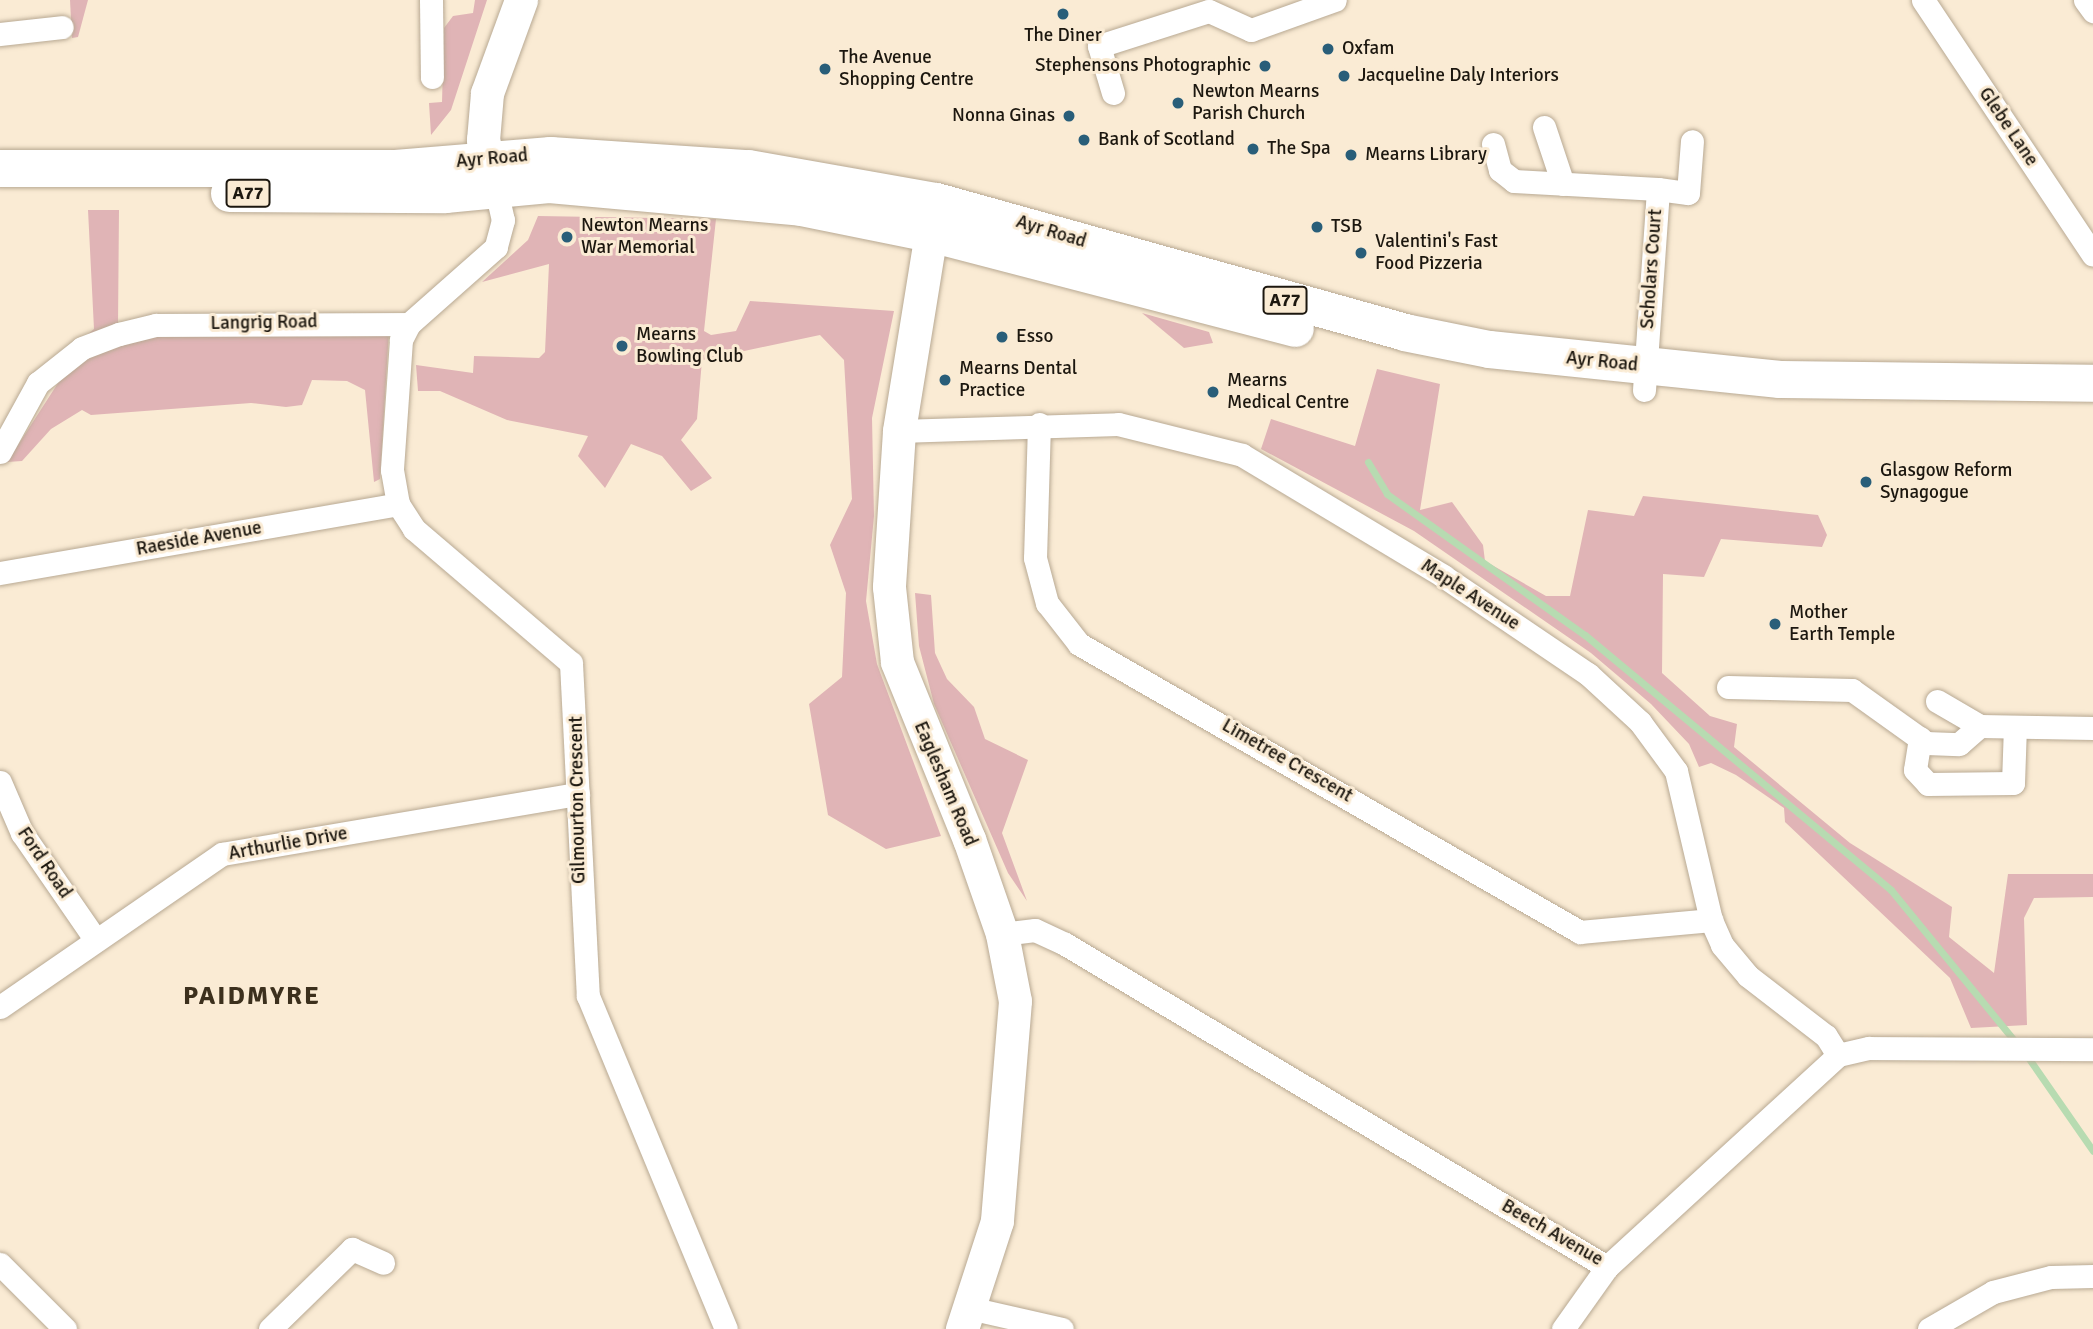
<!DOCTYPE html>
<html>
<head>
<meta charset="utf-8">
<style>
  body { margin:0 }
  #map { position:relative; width:2093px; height:1329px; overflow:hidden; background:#faebd4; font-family:Signika,sans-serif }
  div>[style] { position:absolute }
  .green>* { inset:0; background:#e0b4b6 }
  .stream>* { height:7px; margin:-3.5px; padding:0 3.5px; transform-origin:3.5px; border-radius:3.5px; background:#b7dbb1 }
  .roads { filter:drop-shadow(0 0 2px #b8a993) drop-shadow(0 0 2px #b8a993) }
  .street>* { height:23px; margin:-11.5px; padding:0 11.5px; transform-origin:11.5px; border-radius:11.5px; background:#fff }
  .secondary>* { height:33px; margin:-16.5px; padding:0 16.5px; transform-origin:16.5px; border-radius:16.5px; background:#fff }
  .primary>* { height:37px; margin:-18.5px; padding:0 18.5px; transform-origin:18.5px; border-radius:18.5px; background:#fff }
  .dots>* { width:19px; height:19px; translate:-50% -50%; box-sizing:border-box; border:4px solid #faebd4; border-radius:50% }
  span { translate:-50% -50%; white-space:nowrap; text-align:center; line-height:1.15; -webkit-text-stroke:6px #faebd4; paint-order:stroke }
  .shield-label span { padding:2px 5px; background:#faebd4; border:2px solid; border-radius:5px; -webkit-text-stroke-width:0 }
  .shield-label { font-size:18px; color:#1c170f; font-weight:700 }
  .poi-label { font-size:19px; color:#1c170f }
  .left { translate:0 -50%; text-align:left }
  .right { translate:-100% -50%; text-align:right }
  .street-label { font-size:19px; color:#1c170f }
  .district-label { font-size:26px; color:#3c301d; font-weight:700; letter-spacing:2px }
</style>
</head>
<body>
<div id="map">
  <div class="green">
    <div style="clip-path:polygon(70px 0,88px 0,78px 37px,72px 38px)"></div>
    <div style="clip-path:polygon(475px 0,487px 0,451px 110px,431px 135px,429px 103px,442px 102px,444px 28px,453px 16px,473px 13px)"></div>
    <div style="clip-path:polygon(88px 210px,119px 210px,118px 326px,80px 341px,94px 329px)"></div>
    <div style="clip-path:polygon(538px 216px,716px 219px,704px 331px,711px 335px,736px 331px,750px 301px,894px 311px,872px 418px,874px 516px,866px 601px,877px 664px,941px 836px,886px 849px,828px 815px,809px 704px,842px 677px,846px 593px,830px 545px,852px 499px,844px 360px,820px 335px,702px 360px,697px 419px,681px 440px,712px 478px,691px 491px,662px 456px,631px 444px,605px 488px,578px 456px,588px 436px,507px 420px,440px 391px,418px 391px,416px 365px,473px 373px,474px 356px,539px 358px,545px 352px,549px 264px,482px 282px,528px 240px)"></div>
    <div style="clip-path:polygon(1142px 313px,1209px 332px,1213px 343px,1184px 348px)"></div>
    <div style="clip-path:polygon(389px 330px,380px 479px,374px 482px,365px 390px,347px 381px,312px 380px,302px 405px,286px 407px,251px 403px,91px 415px,82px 410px,51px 429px,22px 461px,7px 462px,60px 380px,90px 351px,155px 333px)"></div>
    <div style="clip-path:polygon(1377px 369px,1440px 384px,1420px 510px,1452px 502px,1483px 545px,1485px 561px,1546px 596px,1570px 596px,1588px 510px,1634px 516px,1643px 496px,1818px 515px,1827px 535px,1822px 547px,1721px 539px,1704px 577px,1663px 574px,1662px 673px,1710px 716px,1737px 724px,1734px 747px,1850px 843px,1952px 907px,1949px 937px,1994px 973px,2008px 874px,2093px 874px,2093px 897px,2034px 898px,2024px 918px,2027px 1025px,1971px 1028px,1950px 978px,1785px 822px,1784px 808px,1736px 775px,1711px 763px,1699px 767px,1689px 744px,1651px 704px,1591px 653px,1414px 531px,1261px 449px,1271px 419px,1355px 446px)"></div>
    <div style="clip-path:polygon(915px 593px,931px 595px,935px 653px,947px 679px,974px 707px,985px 739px,1028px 760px,1002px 833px,1027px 901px,1008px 873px,934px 704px,919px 646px)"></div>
  </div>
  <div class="stream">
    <div style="left:1368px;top:462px;width:37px;rotate:59deg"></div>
    <div style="left:1387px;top:494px;width:243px;rotate:35.5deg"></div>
    <div style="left:1585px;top:635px;width:398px;rotate:39.8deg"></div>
    <div style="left:1891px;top:890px;width:199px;rotate:50.7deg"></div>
    <div style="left:2025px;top:1053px;width:119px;rotate:55.2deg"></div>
  </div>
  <div class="roads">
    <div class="street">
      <div style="left:431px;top:0;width:77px;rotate:89.3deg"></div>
      <div style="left:1923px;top:0;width:306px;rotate:56.3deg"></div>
      <div style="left:2085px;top:0;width:14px;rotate:54deg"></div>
      <div style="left:0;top:34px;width:62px;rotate:-6.4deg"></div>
      <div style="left:1113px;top:93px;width:49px;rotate:-106.6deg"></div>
      <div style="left:1099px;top:46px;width:115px;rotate:-17.7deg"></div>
      <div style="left:1209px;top:11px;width:46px;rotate:24.3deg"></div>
      <div style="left:1251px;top:30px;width:89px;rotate:-19.7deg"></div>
      <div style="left:1544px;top:127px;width:60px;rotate:71.6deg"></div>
      <div style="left:1493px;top:144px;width:27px;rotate:75deg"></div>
      <div style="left:1500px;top:170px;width:18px;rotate:38deg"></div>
      <div style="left:1514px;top:181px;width:144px;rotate:3.2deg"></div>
      <div style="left:496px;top:190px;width:31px;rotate:77deg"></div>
      <div style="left:503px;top:220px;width:28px;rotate:105deg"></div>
      <div style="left:496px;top:247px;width:116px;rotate:138.5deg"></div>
      <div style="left:409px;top:324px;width:18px;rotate:117deg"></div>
      <div style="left:401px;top:340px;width:130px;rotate:94deg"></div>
      <div style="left:392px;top:470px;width:35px;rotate:80deg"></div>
      <div style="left:398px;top:504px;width:30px;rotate:57deg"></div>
      <div style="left:414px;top:529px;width:206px;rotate:40.5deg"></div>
      <div style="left:571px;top:663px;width:333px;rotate:87.1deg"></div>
      <div style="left:588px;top:996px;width:360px;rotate:67.5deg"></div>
      <div style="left:1644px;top:390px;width:201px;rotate:-86deg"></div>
      <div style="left:1658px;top:189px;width:30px;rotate:8deg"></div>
      <div style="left:1688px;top:193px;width:52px;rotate:-85.6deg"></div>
      <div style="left:1039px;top:424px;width:134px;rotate:91.7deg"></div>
      <div style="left:1035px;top:558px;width:47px;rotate:75.1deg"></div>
      <div style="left:1047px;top:603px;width:52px;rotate:52deg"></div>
      <div style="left:1079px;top:644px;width:578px;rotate:29.89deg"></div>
      <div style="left:1580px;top:932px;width:132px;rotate:-5.2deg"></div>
      <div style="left:899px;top:431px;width:219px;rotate:-1.8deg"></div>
      <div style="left:1118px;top:424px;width:128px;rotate:14deg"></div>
      <div style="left:1242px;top:455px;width:235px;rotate:31deg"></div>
      <div style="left:1443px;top:576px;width:175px;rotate:34.1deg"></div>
      <div style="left:1588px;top:674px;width:71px;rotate:42.7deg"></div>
      <div style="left:1640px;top:722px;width:61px;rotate:53.7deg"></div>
      <div style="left:1676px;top:771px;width:153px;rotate:76.8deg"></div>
      <div style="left:1711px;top:920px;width:27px;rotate:66deg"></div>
      <div style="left:1722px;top:945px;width:40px;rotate:50deg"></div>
      <div style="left:1748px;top:976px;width:98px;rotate:37.6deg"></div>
      <div style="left:1826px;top:1036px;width:22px;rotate:58deg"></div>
      <div style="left:0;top:452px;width:79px;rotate:-61.2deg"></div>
      <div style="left:38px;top:383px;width:56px;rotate:-38.5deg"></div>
      <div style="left:82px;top:348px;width:40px;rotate:-21deg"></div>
      <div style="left:119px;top:334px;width:38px;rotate:-14deg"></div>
      <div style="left:156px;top:325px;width:253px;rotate:-0.2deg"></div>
      <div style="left:0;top:573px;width:404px;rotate:-9.8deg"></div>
      <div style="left:1728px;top:687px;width:124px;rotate:1.4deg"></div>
      <div style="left:1852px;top:690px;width:91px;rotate:35.6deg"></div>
      <div style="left:1926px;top:743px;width:33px;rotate:2deg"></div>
      <div style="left:1959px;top:744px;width:28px;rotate:-41deg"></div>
      <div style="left:1980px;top:726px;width:113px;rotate:1deg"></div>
      <div style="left:1937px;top:701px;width:50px;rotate:30.2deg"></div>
      <div style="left:1920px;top:738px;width:32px;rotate:99deg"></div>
      <div style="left:1915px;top:770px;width:19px;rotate:47deg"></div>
      <div style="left:1928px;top:784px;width:85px;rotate:-0.7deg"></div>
      <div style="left:2013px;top:783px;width:56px;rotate:-88deg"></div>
      <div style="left:0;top:782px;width:56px;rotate:66.7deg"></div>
      <div style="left:22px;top:833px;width:129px;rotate:55.4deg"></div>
      <div style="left:1002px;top:934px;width:33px;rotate:-7deg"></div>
      <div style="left:1035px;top:930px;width:33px;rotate:25deg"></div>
      <div style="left:1065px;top:944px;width:631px;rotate:30.79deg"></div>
      <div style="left:1607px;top:1267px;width:314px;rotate:-42.5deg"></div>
      <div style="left:1838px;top:1055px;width:32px;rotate:-13deg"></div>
      <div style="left:1869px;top:1048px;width:224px;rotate:0.3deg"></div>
      <div style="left:0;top:1007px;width:270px;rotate:-34.6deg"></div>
      <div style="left:222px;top:854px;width:361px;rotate:-9.6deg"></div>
      <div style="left:0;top:1264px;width:92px;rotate:45deg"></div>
      <div style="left:974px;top:1309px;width:90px;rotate:12.8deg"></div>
      <div style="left:270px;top:1329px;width:115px;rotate:-44.3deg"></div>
      <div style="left:352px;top:1249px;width:34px;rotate:24deg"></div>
      <div style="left:1563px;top:1329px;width:76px;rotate:-54.6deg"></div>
      <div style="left:1929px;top:1329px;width:74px;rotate:-30deg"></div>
      <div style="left:1993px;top:1292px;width:60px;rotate:-14.5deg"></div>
      <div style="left:2051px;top:1277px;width:42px;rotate:-1.4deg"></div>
    </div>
    <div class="secondary">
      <div style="left:495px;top:185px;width:47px;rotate:-104.9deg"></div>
      <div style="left:483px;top:140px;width:47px;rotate:-85.1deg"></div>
      <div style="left:487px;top:93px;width:99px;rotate:-69.9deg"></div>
      <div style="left:935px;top:208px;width:226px;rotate:99.2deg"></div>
      <div style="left:899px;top:431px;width:156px;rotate:93.7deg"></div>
      <div style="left:889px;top:587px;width:75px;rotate:83.9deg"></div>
      <div style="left:897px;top:662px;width:191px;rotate:67.9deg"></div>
      <div style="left:969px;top:839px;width:101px;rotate:70.8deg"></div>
      <div style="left:1002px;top:934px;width:68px;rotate:79deg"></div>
      <div style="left:1015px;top:1001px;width:221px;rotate:94.7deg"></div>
      <div style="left:997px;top:1221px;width:114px;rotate:108deg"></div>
    </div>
    <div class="primary">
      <div style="left:0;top:168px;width:395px"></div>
      <div style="left:395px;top:168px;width:156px;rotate:-4.8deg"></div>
      <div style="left:550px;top:155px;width:198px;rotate:3.8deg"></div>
      <div style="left:748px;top:168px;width:191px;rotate:10deg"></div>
      <div style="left:936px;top:201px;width:486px;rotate:15.6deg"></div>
      <div style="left:1404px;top:332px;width:87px;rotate:11.3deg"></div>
      <div style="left:1489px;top:349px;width:292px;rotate:5.9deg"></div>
      <div style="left:1779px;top:379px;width:314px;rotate:0.7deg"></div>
      <div style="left:229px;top:193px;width:216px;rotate:0.3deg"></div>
      <div style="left:445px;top:194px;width:104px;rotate:-5.5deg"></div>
      <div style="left:549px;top:184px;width:253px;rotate:5.2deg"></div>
      <div style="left:801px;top:207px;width:132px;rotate:11.4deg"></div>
      <div style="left:930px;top:233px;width:377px;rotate:14.6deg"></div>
    </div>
  </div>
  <div class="dots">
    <div style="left:1063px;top:14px;background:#295e79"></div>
    <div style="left:1328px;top:49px;background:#295e79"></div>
    <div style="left:1265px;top:66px;background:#295e79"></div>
    <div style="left:825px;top:69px;background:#295e79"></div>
    <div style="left:1344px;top:76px;background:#295e79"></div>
    <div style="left:1178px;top:103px;background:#295e79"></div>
    <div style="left:1069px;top:116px;background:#295e79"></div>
    <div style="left:1084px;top:140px;background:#295e79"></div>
    <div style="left:1253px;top:149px;background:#295e79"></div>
    <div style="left:1351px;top:155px;background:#295e79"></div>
    <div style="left:1317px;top:227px;background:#295e79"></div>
    <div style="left:567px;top:237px;background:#295e79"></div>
    <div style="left:1361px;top:253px;background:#295e79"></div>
    <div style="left:1002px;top:337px;background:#295e79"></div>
    <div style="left:622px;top:346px;background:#295e79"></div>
    <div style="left:945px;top:380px;background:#295e79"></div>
    <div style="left:1213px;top:392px;background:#295e79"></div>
    <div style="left:1866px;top:482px;background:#295e79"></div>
    <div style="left:1775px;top:624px;background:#295e79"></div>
  </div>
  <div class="shield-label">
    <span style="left:248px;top:193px">A77</span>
    <span style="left:1285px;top:300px">A77</span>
  </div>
  <div class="poi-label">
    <span style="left:1063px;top:36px">The Diner</span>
    <span class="left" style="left:1342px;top:49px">Oxfam</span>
    <span class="left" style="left:839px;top:69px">The Avenue<br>Shopping Centre</span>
    <span class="right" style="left:1251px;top:66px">Stephensons Photographic</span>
    <span class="left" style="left:1358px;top:76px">Jacqueline Daly Interiors</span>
    <span class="left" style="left:1192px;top:103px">Newton Mearns<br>Parish Church</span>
    <span class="right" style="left:1055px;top:116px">Nonna Ginas</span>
    <span class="left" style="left:1098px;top:140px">Bank of Scotland</span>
    <span class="left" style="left:1267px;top:149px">The Spa</span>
    <span class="left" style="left:1365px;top:155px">Mearns Library</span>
    <span class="left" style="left:581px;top:237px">Newton Mearns<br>War Memorial</span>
    <span class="left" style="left:1331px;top:227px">TSB</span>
    <span class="left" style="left:1375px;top:253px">Valentini's Fast<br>Food Pizzeria</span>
    <span class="left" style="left:636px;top:346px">Mearns<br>Bowling Club</span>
    <span class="left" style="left:1016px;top:337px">Esso</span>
    <span class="left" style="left:959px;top:380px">Mearns Dental<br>Practice</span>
    <span class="left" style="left:1227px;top:392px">Mearns<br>Medical Centre</span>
    <span class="left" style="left:1880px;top:482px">Glasgow Reform<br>Synagogue</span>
    <span class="left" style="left:1789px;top:624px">Mother<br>Earth Temple</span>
  </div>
  <div class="street-label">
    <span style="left:2008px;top:127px;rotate:56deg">Glebe Lane</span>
    <span style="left:492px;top:159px;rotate:-5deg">Ayr Road</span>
    <span style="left:1051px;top:232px;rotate:17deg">Ayr Road</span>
    <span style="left:1652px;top:269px;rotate:-86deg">Scholars Court</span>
    <span style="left:264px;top:323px;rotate:-1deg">Langrig Road</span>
    <span style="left:1602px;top:362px;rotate:6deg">Ayr Road</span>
    <span style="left:199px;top:539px;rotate:-10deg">Raeside Avenue</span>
    <span style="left:1470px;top:595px;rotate:33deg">Maple Avenue</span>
    <span style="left:1287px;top:761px;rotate:30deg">Limetree Crescent</span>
    <span style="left:945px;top:784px;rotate:67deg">Eaglesham Road</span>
    <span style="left:578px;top:800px;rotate:-91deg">Gilmourton Crescent</span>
    <span style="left:288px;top:844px;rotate:-10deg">Arthurlie Drive</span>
    <span style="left:44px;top:863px;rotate:56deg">Ford Road</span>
    <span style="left:1552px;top:1233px;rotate:30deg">Beech Avenue</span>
  </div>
  <div class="district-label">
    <span style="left:252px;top:997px">PAIDMYRE</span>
  </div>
</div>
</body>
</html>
